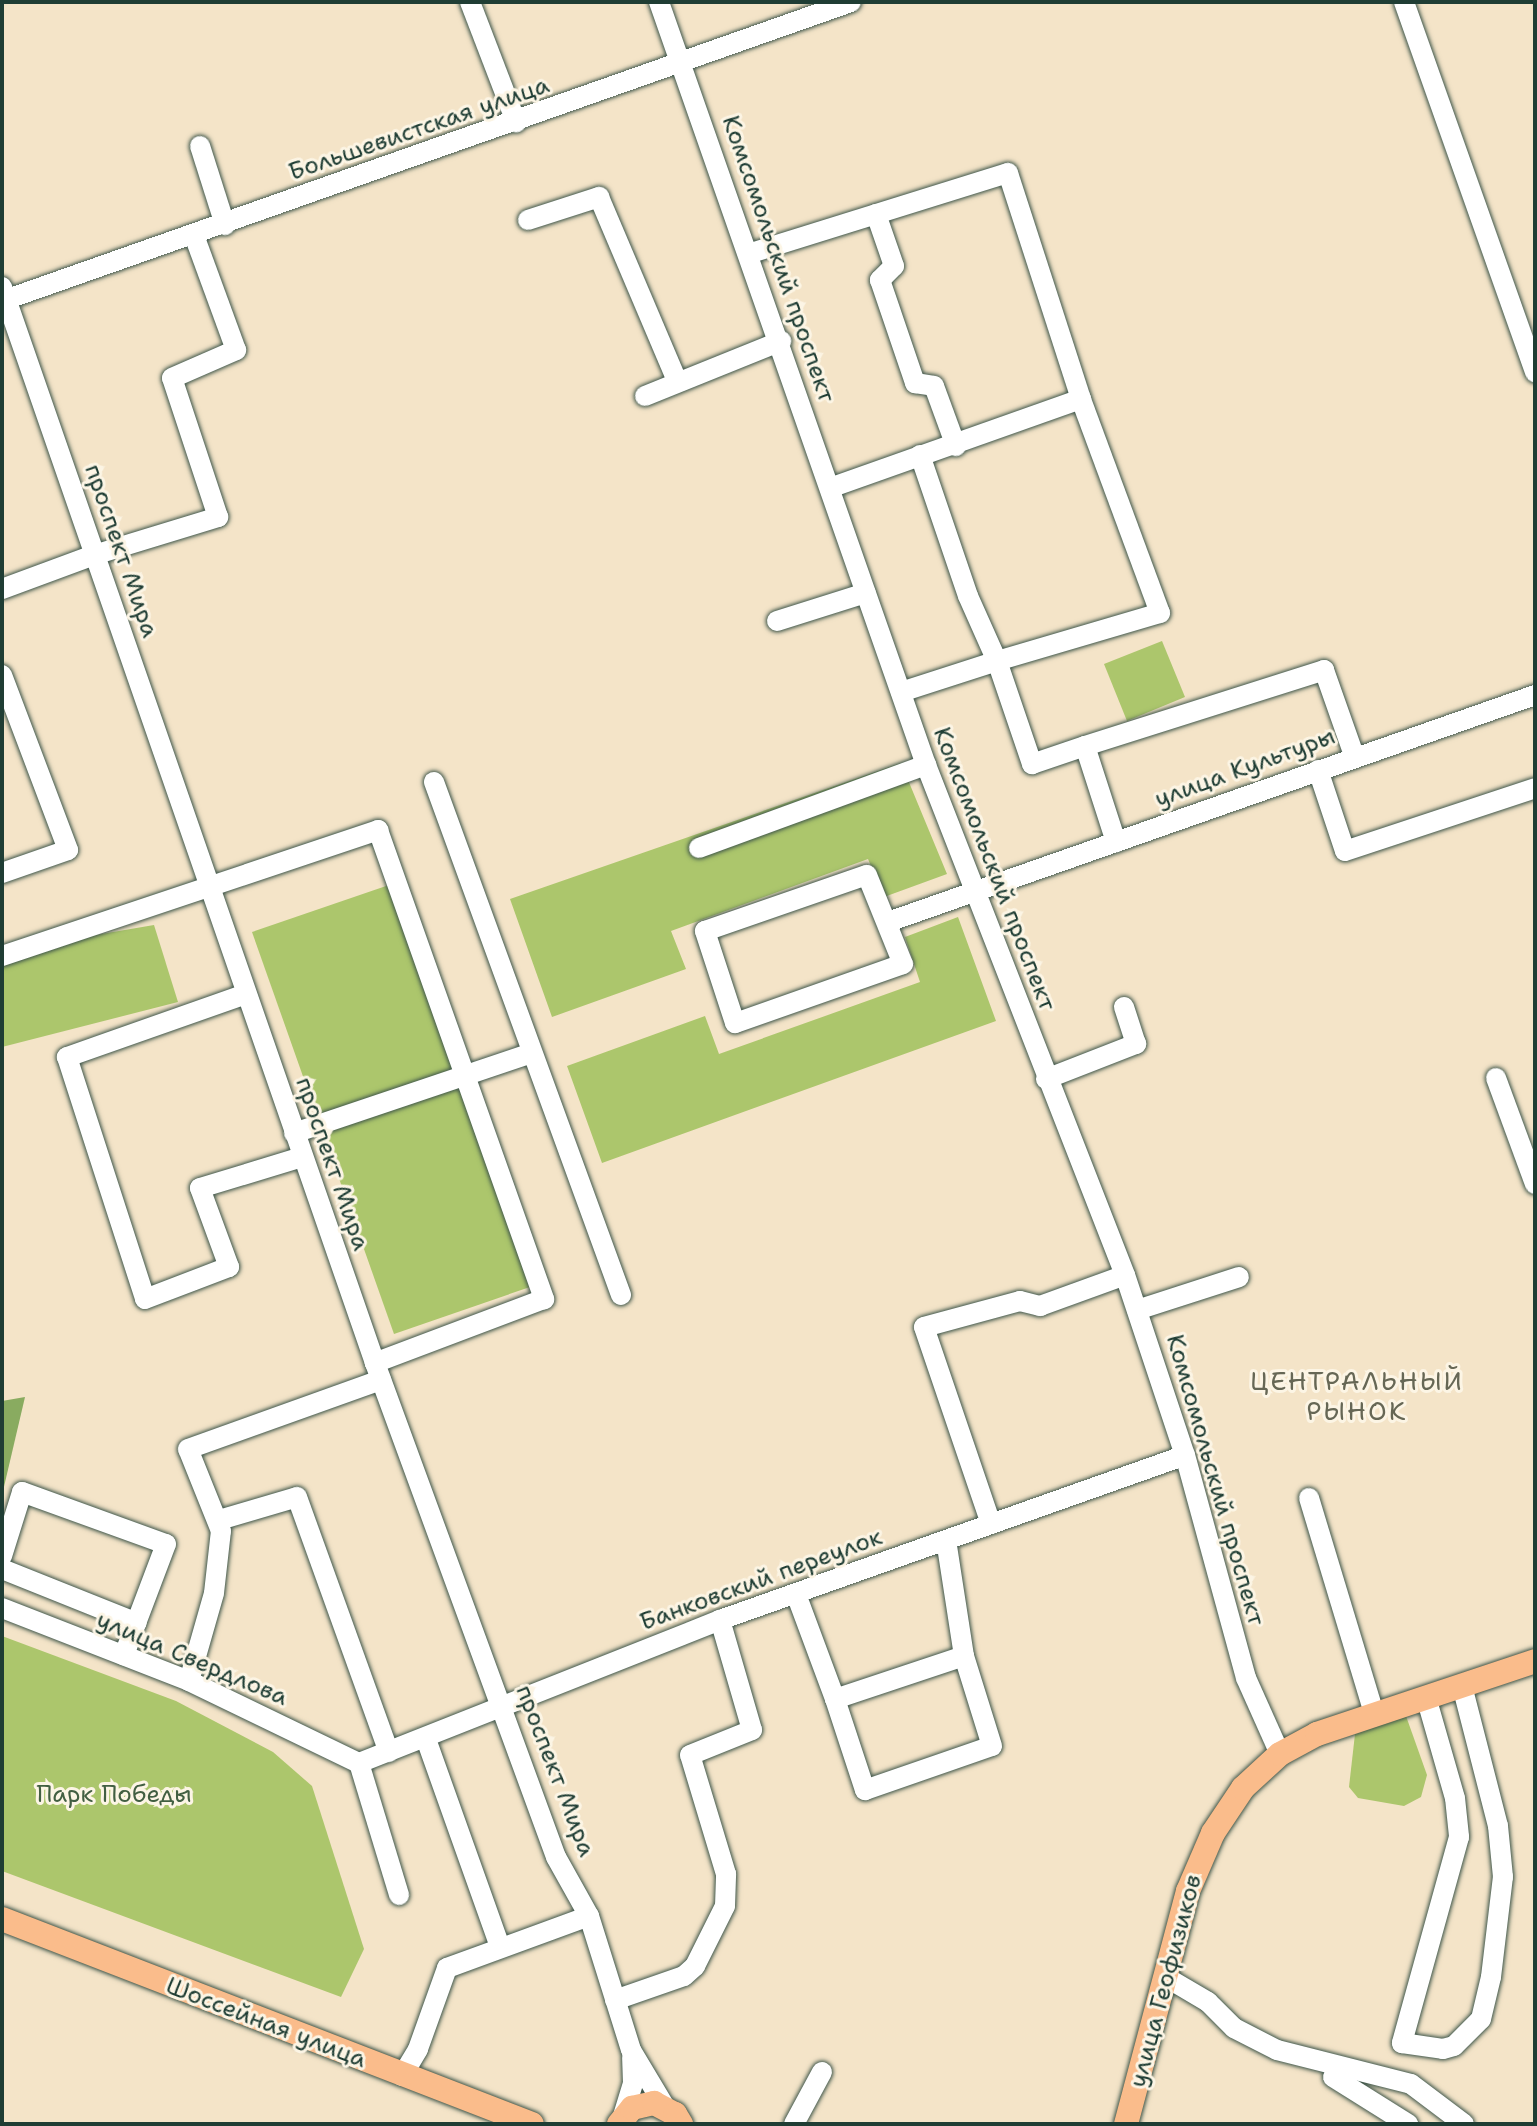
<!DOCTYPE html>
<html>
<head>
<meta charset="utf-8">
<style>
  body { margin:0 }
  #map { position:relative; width:1537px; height:2126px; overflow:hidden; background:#f4e4c8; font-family:"Shantell Sans",sans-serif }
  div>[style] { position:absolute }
  .green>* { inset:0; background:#acc66c }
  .forest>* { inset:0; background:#89ab60 }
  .roads { filter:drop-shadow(0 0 2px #3f564a) drop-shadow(0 0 2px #3f564a) }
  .minor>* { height:20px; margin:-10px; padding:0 10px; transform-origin:10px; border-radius:10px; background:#fff }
  .major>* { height:24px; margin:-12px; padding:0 12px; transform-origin:12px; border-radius:12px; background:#fabc8b }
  span { translate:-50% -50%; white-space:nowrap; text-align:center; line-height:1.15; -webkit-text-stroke:6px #fcf5e5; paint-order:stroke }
  .street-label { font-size:24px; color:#1f3d34 }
  .park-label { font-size:24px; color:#425f42 }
  .neighbourhood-label { font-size:26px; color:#666755; letter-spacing:2px }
  .frame { position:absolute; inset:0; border:4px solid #1f3d34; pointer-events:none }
</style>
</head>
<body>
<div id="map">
  <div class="green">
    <div style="clip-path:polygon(1162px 641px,1185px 697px,1127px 721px,1104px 664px)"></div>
    <div style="clip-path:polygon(901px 763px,947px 874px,884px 897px,868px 859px,671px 931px,686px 969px,552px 1017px,510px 899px)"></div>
    <div style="clip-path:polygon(389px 885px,530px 1287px,394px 1334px,252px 932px)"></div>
    <div style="clip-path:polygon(958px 917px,996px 1021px,602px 1163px,567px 1066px,705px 1016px,719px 1054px,920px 982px,905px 937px)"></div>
    <div style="clip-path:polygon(154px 925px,178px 1002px,2px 1047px,2px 951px)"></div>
    <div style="clip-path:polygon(2px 1636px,176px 1701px,273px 1752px,312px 1786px,364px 1949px,341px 1997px,2px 1871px)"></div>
    <div style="clip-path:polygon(1406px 1716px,1427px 1775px,1421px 1797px,1404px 1806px,1358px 1798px,1349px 1787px,1355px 1734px)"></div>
  </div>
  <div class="forest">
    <div style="clip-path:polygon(25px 1397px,3px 1491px,2px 1493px,2px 1401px)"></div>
  </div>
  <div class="roads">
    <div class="minor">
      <div style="left:470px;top:2px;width:129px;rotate:69deg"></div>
      <div style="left:659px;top:2px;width:808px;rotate:70.71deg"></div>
      <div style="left:926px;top:765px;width:547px;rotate:68.68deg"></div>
      <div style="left:1125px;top:1275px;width:190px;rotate:71.6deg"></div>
      <div style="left:1185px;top:1455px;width:231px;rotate:74.7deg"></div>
      <div style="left:1246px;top:1678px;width:83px;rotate:65.9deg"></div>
      <div style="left:1404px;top:2px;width:393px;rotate:70.5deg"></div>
      <div style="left:200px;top:146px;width:83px;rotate:72.4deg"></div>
      <div style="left:876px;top:214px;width:55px;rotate:70.9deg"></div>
      <div style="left:894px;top:266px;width:20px;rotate:135deg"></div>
      <div style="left:880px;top:280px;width:109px;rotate:71.2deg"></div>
      <div style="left:915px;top:383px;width:19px;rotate:9deg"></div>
      <div style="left:934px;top:386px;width:64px;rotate:69.9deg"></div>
      <div style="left:528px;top:220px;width:75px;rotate:-17.9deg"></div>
      <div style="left:599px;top:197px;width:200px;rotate:67deg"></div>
      <div style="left:751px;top:253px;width:269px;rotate:-17.3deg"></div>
      <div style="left:1008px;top:173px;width:237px;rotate:72.1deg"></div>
      <div style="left:1081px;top:399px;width:266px;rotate:160.5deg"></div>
      <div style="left:2px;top:287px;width:1139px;rotate:70.88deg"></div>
      <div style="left:375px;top:1363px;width:526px;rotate:69.88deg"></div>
      <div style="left:556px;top:1857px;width:68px;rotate:60.8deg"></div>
      <div style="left:589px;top:1916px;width:140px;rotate:72.6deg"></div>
      <div style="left:631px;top:2050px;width:66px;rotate:59.2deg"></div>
      <div style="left:2px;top:301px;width:900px;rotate:-19.4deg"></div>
      <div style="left:645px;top:396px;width:147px;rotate:-22deg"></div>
      <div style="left:920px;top:455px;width:149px;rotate:71.2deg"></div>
      <div style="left:968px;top:596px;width:71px;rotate:66deg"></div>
      <div style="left:997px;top:661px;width:170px;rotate:-16.4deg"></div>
      <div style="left:1160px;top:613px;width:228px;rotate:-110.3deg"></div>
      <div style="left:94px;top:555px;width:130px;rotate:-17deg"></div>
      <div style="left:218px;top:517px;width:146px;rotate:-108.3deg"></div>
      <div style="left:172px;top:378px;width:70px;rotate:-23.6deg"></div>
      <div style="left:236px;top:350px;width:122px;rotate:-110.1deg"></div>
      <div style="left:2px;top:589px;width:98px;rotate:-20.3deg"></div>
      <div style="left:777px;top:621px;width:93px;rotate:-17.5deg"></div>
      <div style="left:2px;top:675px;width:187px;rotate:69.3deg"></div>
      <div style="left:68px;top:850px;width:70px;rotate:160.8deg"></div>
      <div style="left:901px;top:692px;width:101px;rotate:-17.9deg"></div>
      <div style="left:997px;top:661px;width:109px;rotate:71.2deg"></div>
      <div style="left:1032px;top:764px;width:56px;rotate:-18.8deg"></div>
      <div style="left:1085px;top:746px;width:101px;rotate:72.1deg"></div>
      <div style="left:1085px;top:746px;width:251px;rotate:-17.6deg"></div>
      <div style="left:1324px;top:670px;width:90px;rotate:70.6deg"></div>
      <div style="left:1318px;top:770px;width:85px;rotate:71.6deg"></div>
      <div style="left:1345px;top:851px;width:200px;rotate:-18.3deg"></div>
      <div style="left:434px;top:782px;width:546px;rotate:69.97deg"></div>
      <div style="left:699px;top:848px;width:242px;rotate:-20.1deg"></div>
      <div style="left:867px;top:875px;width:96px;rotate:68deg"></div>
      <div style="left:903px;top:964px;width:178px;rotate:160.6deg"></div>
      <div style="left:735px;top:1023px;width:97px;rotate:-108.1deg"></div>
      <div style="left:705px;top:931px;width:171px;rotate:-19.1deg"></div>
      <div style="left:888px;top:922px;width:686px;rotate:-19.33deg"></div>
      <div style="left:2px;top:956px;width:397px;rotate:-18.5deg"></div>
      <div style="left:378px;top:830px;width:498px;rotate:70.5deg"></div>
      <div style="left:544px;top:1299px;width:181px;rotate:159.3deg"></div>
      <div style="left:246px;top:994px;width:190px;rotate:160.6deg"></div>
      <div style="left:67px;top:1057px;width:254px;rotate:72.1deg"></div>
      <div style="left:145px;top:1299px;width:90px;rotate:-20.9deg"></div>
      <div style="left:229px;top:1267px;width:84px;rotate:-110.2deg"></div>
      <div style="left:200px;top:1188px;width:107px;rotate:-16.9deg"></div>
      <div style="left:1496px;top:1078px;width:113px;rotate:69.8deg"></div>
      <div style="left:1046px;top:1079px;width:97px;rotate:-21.3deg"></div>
      <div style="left:1136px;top:1044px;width:39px;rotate:-108deg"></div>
      <div style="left:294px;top:1133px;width:251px;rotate:-18.6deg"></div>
      <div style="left:1137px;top:1310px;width:107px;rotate:-17.9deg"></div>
      <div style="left:1309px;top:1498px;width:225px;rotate:73.2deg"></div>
      <div style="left:219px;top:1520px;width:81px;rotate:-16.4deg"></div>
      <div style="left:297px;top:1497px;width:271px;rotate:70.2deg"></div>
      <div style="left:991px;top:1524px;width:208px;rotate:-108.8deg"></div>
      <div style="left:924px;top:1327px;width:99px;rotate:-15.2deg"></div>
      <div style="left:1020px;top:1301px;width:21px;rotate:14deg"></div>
      <div style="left:1040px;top:1306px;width:90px;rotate:-20deg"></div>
      <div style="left:2px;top:1556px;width:67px;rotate:-72.6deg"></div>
      <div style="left:22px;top:1492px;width:153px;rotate:19.9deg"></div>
      <div style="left:166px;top:1544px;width:119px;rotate:110.7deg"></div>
      <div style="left:2px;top:1569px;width:145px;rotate:21.8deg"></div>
      <div style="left:796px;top:1594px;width:112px;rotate:69.6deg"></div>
      <div style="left:835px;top:1699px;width:136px;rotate:-18.4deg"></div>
      <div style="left:964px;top:1656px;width:117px;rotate:-98.8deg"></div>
      <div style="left:2px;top:1608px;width:201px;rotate:21.3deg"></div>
      <div style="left:189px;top:1681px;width:189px;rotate:25.8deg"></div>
      <div style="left:189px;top:1681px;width:91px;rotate:-74.1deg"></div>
      <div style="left:214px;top:1593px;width:62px;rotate:-83.6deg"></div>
      <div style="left:221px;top:1531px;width:88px;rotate:-111.9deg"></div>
      <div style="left:188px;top:1449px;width:205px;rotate:-19.7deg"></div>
      <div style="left:1426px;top:1697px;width:105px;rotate:74deg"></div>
      <div style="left:1455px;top:1798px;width:39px;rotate:84deg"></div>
      <div style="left:1459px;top:1837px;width:214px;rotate:105.5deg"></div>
      <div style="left:1402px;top:2043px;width:41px;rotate:8.3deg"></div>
      <div style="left:1443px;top:2049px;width:11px;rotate:-15deg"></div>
      <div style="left:1454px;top:2046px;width:38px;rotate:-45deg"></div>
      <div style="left:1481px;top:2019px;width:43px;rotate:-76.6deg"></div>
      <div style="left:1491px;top:1977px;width:101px;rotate:-83.2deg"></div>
      <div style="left:1503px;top:1877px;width:51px;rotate:-95.6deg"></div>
      <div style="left:1498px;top:1826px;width:145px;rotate:-104.4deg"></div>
      <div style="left:835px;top:1699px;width:96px;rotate:71.8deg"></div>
      <div style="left:865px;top:1790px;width:134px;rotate:-19.1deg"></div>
      <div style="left:992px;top:1746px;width:94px;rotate:-107.3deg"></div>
      <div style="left:426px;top:1739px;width:221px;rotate:70.4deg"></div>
      <div style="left:359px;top:1763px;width:388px;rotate:-21.6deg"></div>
      <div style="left:720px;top:1620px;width:493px;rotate:-19.5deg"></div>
      <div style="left:359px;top:1763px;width:138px;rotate:73.1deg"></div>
      <div style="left:1164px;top:1976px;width:51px;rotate:30.6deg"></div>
      <div style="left:1208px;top:2002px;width:37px;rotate:45deg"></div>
      <div style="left:1234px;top:2028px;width:48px;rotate:27.1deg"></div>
      <div style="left:1277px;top:2050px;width:138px;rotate:14.2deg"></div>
      <div style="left:1411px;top:2084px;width:66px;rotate:37deg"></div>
      <div style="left:615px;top:2000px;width:73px;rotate:-19.2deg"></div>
      <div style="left:684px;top:1976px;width:15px;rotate:-42deg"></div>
      <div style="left:695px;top:1966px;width:67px;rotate:-63.4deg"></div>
      <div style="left:725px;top:1906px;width:32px;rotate:-88deg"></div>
      <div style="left:726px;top:1874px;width:124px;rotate:-106.8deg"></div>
      <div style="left:690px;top:1755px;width:67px;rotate:-22deg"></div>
      <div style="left:752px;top:1730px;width:115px;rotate:-106.2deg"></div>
      <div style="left:402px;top:2076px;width:31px;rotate:-59deg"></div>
      <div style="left:418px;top:2049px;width:86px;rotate:-70.3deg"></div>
      <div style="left:447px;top:1968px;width:151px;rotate:-20.1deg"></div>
      <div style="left:1333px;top:2077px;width:89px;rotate:32.1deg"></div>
      <div style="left:623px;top:2116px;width:34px;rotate:-73deg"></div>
      <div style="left:633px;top:2083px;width:25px;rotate:-92deg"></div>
      <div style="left:794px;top:2124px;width:59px;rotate:-61.7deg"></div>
    </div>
    <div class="major">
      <div style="left:2px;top:1919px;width:568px;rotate:21.15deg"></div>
      <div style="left:619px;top:2124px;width:21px;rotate:-51deg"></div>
      <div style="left:632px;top:2108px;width:23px;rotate:-13deg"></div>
      <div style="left:654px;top:2103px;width:24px;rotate:28deg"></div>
      <div style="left:675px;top:2114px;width:12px;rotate:59deg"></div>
      <div style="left:1126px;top:2124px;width:241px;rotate:-75.1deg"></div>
      <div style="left:1188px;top:1891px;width:63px;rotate:-66.7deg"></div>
      <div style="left:1213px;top:1833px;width:54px;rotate:-56.3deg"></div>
      <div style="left:1243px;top:1788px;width:50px;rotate:-42.6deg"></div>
      <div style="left:1280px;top:1754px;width:42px;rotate:-28.4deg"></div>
      <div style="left:1317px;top:1734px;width:230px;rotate:-18.5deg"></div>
    </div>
  </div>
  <div class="street-label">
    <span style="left:419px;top:129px;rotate:-19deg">Большевистская улица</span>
    <span style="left:778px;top:259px;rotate:71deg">Комсомольский проспект</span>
    <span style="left:121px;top:551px;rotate:71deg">проспект Мира</span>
    <span style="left:1245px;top:768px;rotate:-20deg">улица Культуры</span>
    <span style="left:994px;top:869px;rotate:69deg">Комсомольский проспект</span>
    <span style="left:332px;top:1164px;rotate:71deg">проспект Мира</span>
    <span style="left:1215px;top:1480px;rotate:74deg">Комсомольский проспект</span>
    <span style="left:761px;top:1580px;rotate:-20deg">Банковский переулок</span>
    <span style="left:192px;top:1659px;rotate:23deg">улица Свердлова</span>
    <span style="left:555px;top:1771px;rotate:69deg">проспект Мира</span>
    <span style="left:1166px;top:1981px;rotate:-75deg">улица Геофизиков</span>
    <span style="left:266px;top:2023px;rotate:21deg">Шоссейная улица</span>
  </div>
  <div class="park-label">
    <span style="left:114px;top:1795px">Парк Победы</span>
  </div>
  <div class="neighbourhood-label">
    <span style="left:1357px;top:1396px">ЦЕНТРАЛЬНЫЙ<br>РЫНОК</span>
  </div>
  <div class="frame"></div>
</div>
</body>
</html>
